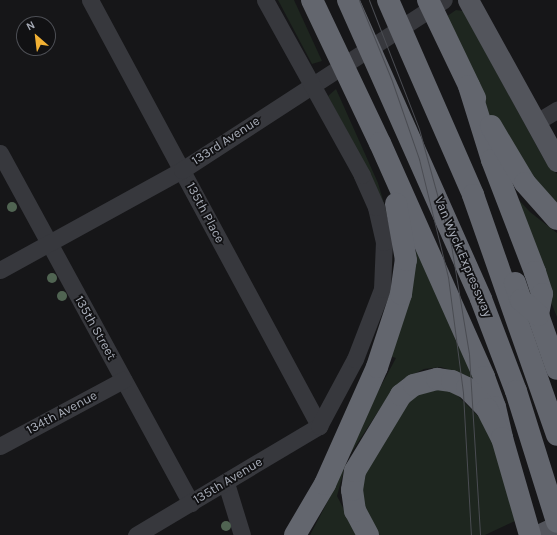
<!DOCTYPE html>
<html>
<head>
<meta charset="utf-8">
<style>
  body { margin:0 }
  #map { position:relative; width:557px; height:535px; overflow:hidden; background:#161618; font-family:Karla,sans-serif }
  div>[style] { position:absolute }
  .green>* { inset:0; background:#1e261f }
  .minor>* { height:17px; margin:-8.5px; padding:0 8.5px; transform-origin:8.5px; border-radius:8.5px; background:#37383d }
  .major>* { height:21px; margin:-10.5px; padding:0 10.5px; transform-origin:10.5px; border-radius:10.5px; background:#53555c }
  .highway>* { height:22px; margin:-11px; padding:0 11px; transform-origin:11px; border-radius:11px; background:#63666e }
  .tram>* { height:1px; margin:-0.5px; padding:0 0.5px; transform-origin:0.5px; border-radius:0.5px; background:#4a4c52 }
  .trees>* { width:10px; height:10px; margin:-5px; border-radius:50%; background:#506452 }
  span { translate:-50% -50%; white-space:nowrap; text-align:center; line-height:1.15; -webkit-text-stroke:3.5px #111113; paint-order:stroke }
  .street-label { font-size:13px; color:#a8adb8 }
  .north { position:absolute; left:16px; top:16px; width:40px; height:40px; box-sizing:border-box; background:#111113; border:1px solid #4d4f55; border-radius:50%; rotate:332deg; font-size:11px; font-weight:700; line-height:16px; text-align:center; color:#a8adb8 }
  .north::after { content:''; display:block; margin:auto; width:14px; height:18px; background:#f2b134; clip-path:polygon(50% 0,100% 100%,50% 72%,0 100%) }
</style>
</head>
<body>
<div id="map">
  <div class="green">
    <div style="clip-path:polygon(278px 0,294px 0,322px 61px,312px 64px)"></div>
    <div style="clip-path:polygon(456px 10px,463px 11px,545px 161px,557px 174px,557px 207px,506px 150px,443px 19px)"></div>
    <div style="clip-path:polygon(336px 89px,378px 183px,389px 220px,362px 160px,328px 96px)"></div>
    <div style="clip-path:polygon(517px 198px,530px 212px,557px 233px,557px 317px,510px 202px)"></div>
    <div style="clip-path:polygon(421px 244px,478px 380px,441px 367px,424px 369px,402px 380px,387px 398px,347px 459px,337px 496px,357px 535px,310px 535px,329px 499px,363px 419px,396px 358px,389px 356px,414px 254px)"></div>
    <div style="clip-path:polygon(437px 389px,454px 392px,490px 428px,530px 514px,485px 535px,375px 535px,361px 509px,360px 478px,406px 402px,420px 392px)"></div>
  </div>
  <div class="minor">
    <div style="left:90px;top:0;width:484px;rotate:61.7deg"></div>
    <div style="left:535px;top:123px;width:26px;rotate:-31deg"></div>
    <div style="left:0;top:153px;width:399px;rotate:61.4deg"></div>
    <div style="left:0;top:270px;width:208px;rotate:-28.8deg"></div>
    <div style="left:182px;top:170px;width:312px;rotate:-33deg"></div>
    <div style="left:0;top:446px;width:140px;rotate:-28.2deg"></div>
    <div style="left:226px;top:483px;width:54px;rotate:72.9deg"></div>
    <div style="left:136px;top:535px;width:213px;rotate:-30.8deg"></div>
    <div style="left:319px;top:426px;width:76px;rotate:-61.8deg"></div>
    <div style="left:355px;top:359px;width:75px;rotate:-68.9deg"></div>
    <div style="left:382px;top:289px;width:47px;rotate:-87.6deg"></div>
    <div style="left:384px;top:242px;width:36px;rotate:-103deg"></div>
    <div style="left:376px;top:207px;width:35px;rotate:-114deg"></div>
    <div style="left:362px;top:175px;width:200px;rotate:-119deg"></div>
  </div>
  <div class="major">
    <div style="left:468px;top:0;width:184px;rotate:61.1deg"></div>
    <div style="left:538px;top:535px;width:21px;rotate:-25deg"></div>
  </div>
  <div class="highway">
    <div style="left:312px;top:0;width:158px;rotate:64.6deg"></div>
    <div style="left:380px;top:143px;width:256px;rotate:66deg"></div>
    <div style="left:484px;top:377px;width:32px;rotate:70deg"></div>
    <div style="left:495px;top:407px;width:32px;rotate:77deg"></div>
    <div style="left:348px;top:0;width:327px;rotate:66deg"></div>
    <div style="left:481px;top:299px;width:98px;rotate:69.2deg"></div>
    <div style="left:516px;top:391px;width:137px;rotate:72.6deg"></div>
    <div style="left:388px;top:0;width:213px;rotate:66.4deg"></div>
    <div style="left:473px;top:195px;width:254px;rotate:70.7deg"></div>
    <div style="left:428px;top:0;width:109px;rotate:64.4deg"></div>
    <div style="left:469px;top:86px;width:77px;rotate:72.7deg"></div>
    <div style="left:492px;top:160px;width:120px;rotate:69deg"></div>
    <div style="left:535px;top:272px;width:23px;rotate:72deg"></div>
    <div style="left:542px;top:294px;width:21px;rotate:101deg"></div>
    <div style="left:538px;top:315px;width:57px;rotate:70.6deg"></div>
    <div style="left:491px;top:126px;width:66px;rotate:59.2deg"></div>
    <div style="left:525px;top:183px;width:48px;rotate:48.4deg"></div>
    <div style="left:515px;top:283px;width:18px;rotate:71deg"></div>
    <div style="left:521px;top:300px;width:23px;rotate:41deg"></div>
    <div style="left:295px;top:535px;width:59px;rotate:-59.5deg"></div>
    <div style="left:325px;top:484px;width:128px;rotate:-66deg"></div>
    <div style="left:377px;top:367px;width:77px;rotate:-71.8deg"></div>
    <div style="left:401px;top:294px;width:34px;rotate:-82deg"></div>
    <div style="left:406px;top:260px;width:57px;rotate:-100.1deg"></div>
    <div style="left:368px;top:535px;width:27px;rotate:-118deg"></div>
    <div style="left:355px;top:511px;width:21px;rotate:-98deg"></div>
    <div style="left:352px;top:490px;width:19px;rotate:-81deg"></div>
    <div style="left:355px;top:471px;width:89px;rotate:-58.8deg"></div>
    <div style="left:401px;top:395px;width:16px;rotate:-38deg"></div>
    <div style="left:414px;top:385px;width:24px;rotate:-15deg"></div>
    <div style="left:437px;top:379px;width:15px;rotate:8deg"></div>
    <div style="left:452px;top:381px;width:17px;rotate:25deg"></div>
    <div style="left:467px;top:388px;width:29px;rotate:46deg"></div>
    <div style="left:487px;top:409px;width:33px;rotate:63deg"></div>
    <div style="left:502px;top:438px;width:101px;rotate:73.9deg"></div>
  </div>
  <div class="tram">
    <div style="left:359px;top:0;width:87px;rotate:67.8deg"></div>
    <div style="left:392px;top:81px;width:83px;rotate:70.9deg"></div>
    <div style="left:419px;top:159px;width:122px;rotate:76.2deg"></div>
    <div style="left:448px;top:277px;width:117px;rotate:82.6deg"></div>
    <div style="left:463px;top:393px;width:142px;rotate:86.8deg"></div>
    <div style="left:369px;top:0;width:138px;rotate:68.8deg"></div>
    <div style="left:419px;top:129px;width:120px;rotate:74.6deg"></div>
    <div style="left:451px;top:245px;width:110px;rotate:80.6deg"></div>
    <div style="left:469px;top:354px;width:181px;rotate:86.5deg"></div>
  </div>
  <div class="trees">
    <div style="left:12px;top:207px"></div>
    <div style="left:52px;top:278px"></div>
    <div style="left:62px;top:296px"></div>
    <div style="left:226px;top:526px"></div>
  </div>
  <div class="street-label">
    <span style="left:226px;top:141px;rotate:-33deg">133rd Avenue</span>
    <span style="left:205px;top:213px;rotate:62deg">135th Place</span>
    <span style="left:463px;top:257px;rotate:67deg">Van Wyck Expressway</span>
    <span style="left:95px;top:328px;rotate:61deg">135th Street</span>
    <span style="left:62px;top:413px;rotate:-28deg">134th Avenue</span>
    <span style="left:228px;top:481px;rotate:-31deg">135th Avenue</span>
  </div>
  <div class="north">N</div>
</div>
</body>
</html>
